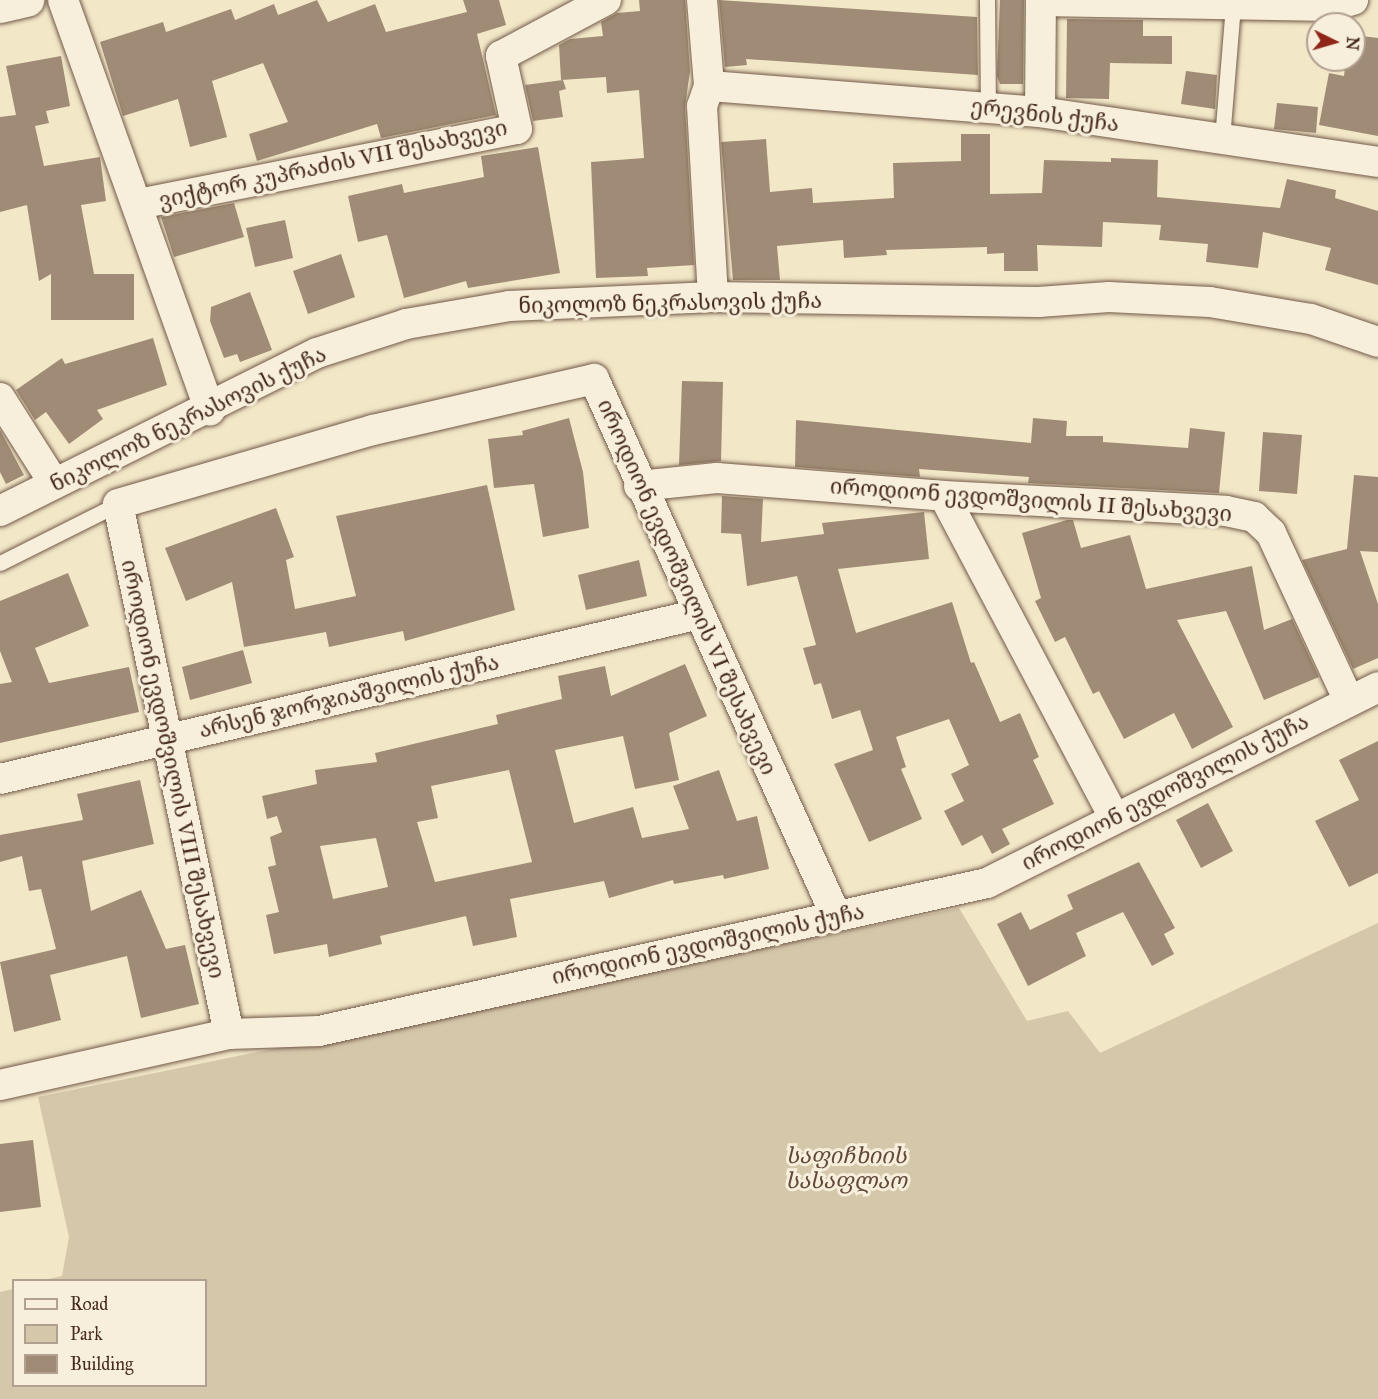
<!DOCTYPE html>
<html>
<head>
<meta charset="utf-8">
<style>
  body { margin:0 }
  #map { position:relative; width:1378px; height:1399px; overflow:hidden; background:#f2e7c7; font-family:"IM FELL Great Primer","Noto Serif Georgian",serif }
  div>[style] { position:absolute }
  .green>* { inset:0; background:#d5c7aa }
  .building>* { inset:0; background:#a08c76 }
  .roads { filter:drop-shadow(0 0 2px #725949) drop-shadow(0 0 2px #725949) }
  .service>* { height:15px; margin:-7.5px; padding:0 7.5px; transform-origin:7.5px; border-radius:7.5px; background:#f7efdb }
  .minor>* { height:30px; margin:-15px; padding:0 15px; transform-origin:15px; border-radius:15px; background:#f7efdb }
  .tertiary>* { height:33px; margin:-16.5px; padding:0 16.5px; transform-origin:16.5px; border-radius:16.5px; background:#f7efdb }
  span { translate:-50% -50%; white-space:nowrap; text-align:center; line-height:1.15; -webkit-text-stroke:6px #f7efdb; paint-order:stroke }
  .street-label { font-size:22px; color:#472a1f }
  .park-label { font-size:22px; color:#63493b; font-style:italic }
  .legend { position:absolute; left:12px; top:1279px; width:195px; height:108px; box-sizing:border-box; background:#f7efdb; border:2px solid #b1a090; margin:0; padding:8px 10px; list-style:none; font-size:18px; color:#472a1f }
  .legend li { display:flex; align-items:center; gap:12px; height:30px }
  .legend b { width:30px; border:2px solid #b1a090 }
  .north { position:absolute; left:1306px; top:12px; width:60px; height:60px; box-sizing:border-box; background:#f7efdb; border:2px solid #b1a090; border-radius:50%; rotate:95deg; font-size:16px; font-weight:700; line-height:24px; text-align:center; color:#472a1f }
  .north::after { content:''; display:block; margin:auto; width:21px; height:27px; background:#8f2418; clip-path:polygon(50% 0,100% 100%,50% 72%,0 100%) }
</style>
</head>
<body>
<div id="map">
  <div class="green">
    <div style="clip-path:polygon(959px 908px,1027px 1021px,1068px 1011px,1100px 1053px,1378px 923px,1378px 1399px,0 1399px,0 1292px,13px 1289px,14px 1386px,206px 1386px,206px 1280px,44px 1280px,62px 1276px,69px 1237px,38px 1097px)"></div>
  </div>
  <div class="building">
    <div style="clip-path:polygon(317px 0,328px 22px,375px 4px,386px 32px,467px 12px,463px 0,499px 0,506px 25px,477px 34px,496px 115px,381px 138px,377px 124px,257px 161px,249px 134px,288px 122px,263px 63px,212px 81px,227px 137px,190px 147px,178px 99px,123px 116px,100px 42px,163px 22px,166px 32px,231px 9px,235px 20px,274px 4px,278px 15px)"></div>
    <div style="clip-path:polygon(639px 0,685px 0,690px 71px,685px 107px,694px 265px,647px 268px,648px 276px,596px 278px,591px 162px,644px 158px,639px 90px,607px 93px,606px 77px,561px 80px,559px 45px,570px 39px,603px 36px,601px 22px,617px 13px,640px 11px)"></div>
    <div style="clip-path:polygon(719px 0,977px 17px,978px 75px,746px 59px,747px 65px,725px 67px)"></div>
    <div style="clip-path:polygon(1000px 0,1024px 0,1023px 84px,1000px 84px,997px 76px)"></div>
    <div style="clip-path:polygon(1067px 19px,1143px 20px,1143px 36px,1172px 36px,1172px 64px,1110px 63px,1109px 99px,1066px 98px)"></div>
    <div style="clip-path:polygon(1354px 35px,1378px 38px,1378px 136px,1319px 125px,1329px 73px,1344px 76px,1346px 60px,1354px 60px)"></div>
    <div style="clip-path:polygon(61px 56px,70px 106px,46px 111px,49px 123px,35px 126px,44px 166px,100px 157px,106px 201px,81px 205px,94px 274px,134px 274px,134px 320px,51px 320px,51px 274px,39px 281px,27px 205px,0 212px,0 117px,16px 115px,6px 66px)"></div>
    <div style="clip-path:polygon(1186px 71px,1217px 75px,1215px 109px,1181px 104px)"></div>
    <div style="clip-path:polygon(563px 80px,566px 89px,559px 91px,563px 117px,533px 121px,525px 85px)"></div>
    <div style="clip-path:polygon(1277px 103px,1318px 107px,1316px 133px,1274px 129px)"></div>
    <div style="clip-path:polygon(961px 134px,990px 134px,990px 194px,1042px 193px,1044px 160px,1111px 162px,1111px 158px,1158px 160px,1157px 197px,1280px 208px,1287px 179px,1336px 190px,1335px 198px,1378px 211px,1378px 285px,1325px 270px,1331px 248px,1263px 232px,1258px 268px,1206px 262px,1208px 244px,1159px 240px,1161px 225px,1103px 222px,1102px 247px,1037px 245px,1038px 271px,1004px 271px,1004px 253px,987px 254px,987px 247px,886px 250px,887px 255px,844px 258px,843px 240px,777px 246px,780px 280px,733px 280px,721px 142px,766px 139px,770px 192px,812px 188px,813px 203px,894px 198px,893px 163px,961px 161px)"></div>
    <div style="clip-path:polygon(538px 147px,560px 273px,468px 288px,466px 281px,404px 298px,387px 235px,358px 242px,348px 196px,402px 184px,404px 193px,484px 177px,481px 156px)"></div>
    <div style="clip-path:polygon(234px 203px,244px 237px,174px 257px,161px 217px)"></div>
    <div style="clip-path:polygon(285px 220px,293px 258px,255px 267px,246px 228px)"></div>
    <div style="clip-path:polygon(341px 254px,355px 297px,308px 314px,293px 271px)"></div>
    <div style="clip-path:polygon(250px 292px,272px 350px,240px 362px,237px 354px,224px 358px,210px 321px,211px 307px)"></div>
    <div style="clip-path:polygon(153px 338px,167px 385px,97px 410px,103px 419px,69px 444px,46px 412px,35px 420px,16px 390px,62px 358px,65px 364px)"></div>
    <div style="clip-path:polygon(682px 381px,723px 382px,721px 461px,679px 465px)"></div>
    <div style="clip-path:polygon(569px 418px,583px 472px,589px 528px,543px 537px,534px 484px,494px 488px,488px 439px,523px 435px,522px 431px)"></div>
    <div style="clip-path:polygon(1033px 418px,1067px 421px,1066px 436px,1103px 436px,1103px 442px,1188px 448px,1190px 428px,1225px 432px,1219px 493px,1028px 483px,1029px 477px,919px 469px,920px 477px,795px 467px,796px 420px,1031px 443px)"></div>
    <div style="clip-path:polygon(0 430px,24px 475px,6px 484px,0 472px)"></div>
    <div style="clip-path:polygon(1263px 432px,1302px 435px,1297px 494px,1259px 491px)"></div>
    <div style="clip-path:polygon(1354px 475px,1378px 477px,1378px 552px,1360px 551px,1378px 604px,1378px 658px,1353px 669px,1302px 560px,1347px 549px)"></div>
    <div style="clip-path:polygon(487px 485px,515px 610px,405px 641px,403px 631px,329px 647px,326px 632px,244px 647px,232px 582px,186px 601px,165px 548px,276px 508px,294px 557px,286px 560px,295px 609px,356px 596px,336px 516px)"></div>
    <div style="clip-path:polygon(722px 496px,763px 499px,761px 542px,824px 534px,822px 523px,924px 512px,929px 559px,838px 569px,856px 633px,952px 602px,971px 663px,974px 662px,1000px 722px,1020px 713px,1039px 757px,1033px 760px,1054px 804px,1002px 829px,1010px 844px,992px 854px,982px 835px,962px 846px,944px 811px,964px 801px,951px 774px,969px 765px,949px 719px,896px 737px,906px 767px,901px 769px,922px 819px,869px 842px,834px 764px,873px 750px,860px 710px,832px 719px,821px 683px,814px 685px,803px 648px,816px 645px,797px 576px,747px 586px,741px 534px,721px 533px)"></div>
    <div style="clip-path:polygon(1067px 520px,1073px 520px,1081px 548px,1130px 535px,1146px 589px,1252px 566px,1264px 630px,1292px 619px,1319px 677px,1264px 700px,1226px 611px,1177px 620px,1233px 727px,1192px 749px,1174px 713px,1124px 739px,1099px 691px,1093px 694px,1065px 637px,1055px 642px,1035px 601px,1041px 598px,1022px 533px)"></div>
    <div style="clip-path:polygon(639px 560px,647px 596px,586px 610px,578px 575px)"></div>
    <div style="clip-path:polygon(68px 573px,89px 626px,35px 648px,49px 683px,129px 667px,139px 712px,0 743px,0 684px,12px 682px,0 651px,0 601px)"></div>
    <div style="clip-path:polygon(243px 650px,252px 683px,190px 700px,182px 667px)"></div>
    <div style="clip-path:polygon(evenodd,685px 664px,707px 716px,669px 733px,679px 780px,635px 789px,623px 736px,555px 750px,574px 823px,633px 807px,642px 838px,689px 829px,673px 786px,719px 770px,737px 821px,757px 816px,769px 869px,724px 879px,723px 875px,674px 884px,673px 880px,609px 898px,604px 881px,510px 899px,517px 937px,473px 946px,466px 916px,380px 936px,382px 944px,329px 957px,327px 944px,274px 954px,266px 915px,279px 912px,268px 867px,276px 865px,270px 837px,282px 832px,277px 816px,267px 819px,262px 796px,317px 784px,315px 770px,377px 762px,375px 753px,498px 724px,496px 715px,562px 699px,558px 676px,605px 666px,611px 696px,685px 664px,509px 770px,532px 862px,435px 882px,417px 822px,438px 818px,431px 786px,509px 770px,685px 664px,376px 838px,388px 887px,333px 899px,320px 846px,376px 838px)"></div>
    <div style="clip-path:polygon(1378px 741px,1378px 873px,1349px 887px,1315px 821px,1359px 800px,1339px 760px)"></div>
    <div style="clip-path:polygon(140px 780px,154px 844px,82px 861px,91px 911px,141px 890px,166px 949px,185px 945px,199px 1004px,141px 1018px,127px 956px,50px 975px,61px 1020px,14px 1032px,0 962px,56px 949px,41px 889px,29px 891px,22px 856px,0 862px,0 835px,83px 820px,77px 794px)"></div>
    <div style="clip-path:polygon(1208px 803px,1233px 851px,1201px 868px,1176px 820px)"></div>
    <div style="clip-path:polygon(1139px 862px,1175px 928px,1164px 934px,1174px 954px,1152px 966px,1123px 912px,1076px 933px,1086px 956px,1028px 986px,997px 924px,1021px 912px,1030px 930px,1073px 909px,1067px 895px)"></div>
    <div style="clip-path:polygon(33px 1140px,41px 1207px,0 1212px,0 1144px)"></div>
  </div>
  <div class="roads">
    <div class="service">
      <div style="left:987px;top:0;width:107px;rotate:89.5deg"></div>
      <div style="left:1222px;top:139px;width:135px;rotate:-85.3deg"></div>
      <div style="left:0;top:563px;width:132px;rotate:-26.6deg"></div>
    </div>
    <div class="minor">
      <div style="left:63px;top:0;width:436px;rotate:70.3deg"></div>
      <div style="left:702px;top:0;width:86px;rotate:85.3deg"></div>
      <div style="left:709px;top:86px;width:21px;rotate:109deg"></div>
      <div style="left:702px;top:106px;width:191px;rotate:86.7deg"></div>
      <div style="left:1041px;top:1px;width:291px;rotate:1deg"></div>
      <div style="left:1332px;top:6px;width:22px;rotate:-16deg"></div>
      <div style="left:709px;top:86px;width:332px;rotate:4.5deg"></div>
      <div style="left:1040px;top:112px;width:342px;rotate:8.4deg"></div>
      <div style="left:1040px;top:112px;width:112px;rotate:-89.5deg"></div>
      <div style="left:138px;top:204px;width:386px;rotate:-11.2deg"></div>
      <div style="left:517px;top:129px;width:75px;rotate:-102.4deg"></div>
      <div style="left:501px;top:56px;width:119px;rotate:-28.1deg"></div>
      <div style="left:0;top:398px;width:101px;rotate:57.6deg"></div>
      <div style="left:639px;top:486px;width:78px;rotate:-5.9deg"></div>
      <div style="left:717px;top:478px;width:228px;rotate:4.5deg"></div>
      <div style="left:944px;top:496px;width:282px;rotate:3deg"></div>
      <div style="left:1226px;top:511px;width:29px;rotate:12deg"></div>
      <div style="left:1254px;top:517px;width:23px;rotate:43deg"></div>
      <div style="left:1271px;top:533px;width:183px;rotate:65.1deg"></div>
      <div style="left:944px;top:496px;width:363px;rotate:62.1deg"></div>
      <div style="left:0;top:511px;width:354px;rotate:-26.5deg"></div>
      <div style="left:317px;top:353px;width:94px;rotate:-18deg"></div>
      <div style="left:406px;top:324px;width:105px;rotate:-9.9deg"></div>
      <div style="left:509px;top:306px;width:204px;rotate:-2.5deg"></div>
      <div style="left:713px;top:297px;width:325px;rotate:0.9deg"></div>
      <div style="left:1038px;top:302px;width:71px;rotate:-4deg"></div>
      <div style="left:1109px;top:297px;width:101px;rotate:2.8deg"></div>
      <div style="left:1210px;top:302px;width:102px;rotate:9.6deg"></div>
      <div style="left:1311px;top:319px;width:71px;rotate:18.9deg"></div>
      <div style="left:0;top:779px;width:718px;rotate:-13.28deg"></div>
      <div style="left:229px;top:1034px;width:541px;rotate:-101.83deg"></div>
      <div style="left:118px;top:504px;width:266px;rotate:-16.2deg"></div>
      <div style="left:373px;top:430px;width:227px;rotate:-13deg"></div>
      <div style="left:594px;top:379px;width:589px;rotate:65.74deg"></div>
      <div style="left:0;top:1085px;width:235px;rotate:-12.6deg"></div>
      <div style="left:229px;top:1034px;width:90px;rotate:-1.9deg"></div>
      <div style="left:319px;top:1031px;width:684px;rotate:-12.49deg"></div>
      <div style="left:987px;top:883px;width:437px;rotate:-26.6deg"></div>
    </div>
    <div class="tertiary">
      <div style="left:0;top:6px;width:28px;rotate:-13deg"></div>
    </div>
  </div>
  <div class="street-label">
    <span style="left:1045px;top:115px;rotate:7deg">ერევნის ქუჩა</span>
    <span style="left:333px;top:164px;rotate:-12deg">ვიქტორ კუპრაძის VII შესახვევი</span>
    <span style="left:670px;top:303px;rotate:-1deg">ნიკოლოზ ნეკრასოვის ქუჩა</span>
    <span style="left:188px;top:419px;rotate:-26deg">ნიკოლოზ ნეკრასოვის ქუჩა</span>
    <span style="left:1031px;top:500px;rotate:4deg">იროდიონ ევდოშვილის II შესახვევი</span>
    <span style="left:687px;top:587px;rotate:66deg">იროდიონ ევდოშვილის VI შესახვევი</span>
    <span style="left:349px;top:696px;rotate:-13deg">არსენ ჯორჯიაშვილის ქუჩა</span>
    <span style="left:173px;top:769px;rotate:78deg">იროდიონ ევდოშვილის VIII შესახვევი</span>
    <span style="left:1165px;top:792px;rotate:-27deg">იროდიონ ევდოშვილის ქუჩა</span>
    <span style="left:708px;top:944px;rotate:-12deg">იროდიონ ევდოშვილის ქუჩა</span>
  </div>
  <div class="park-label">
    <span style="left:846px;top:1168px">საფიჩხიის<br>სასაფლაო</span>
  </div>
  <ul class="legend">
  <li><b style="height:8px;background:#f7efdb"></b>Road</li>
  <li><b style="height:16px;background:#d5c7aa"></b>Park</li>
  <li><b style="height:16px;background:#a08c76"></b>Building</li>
  </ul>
  <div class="north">N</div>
</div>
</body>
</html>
